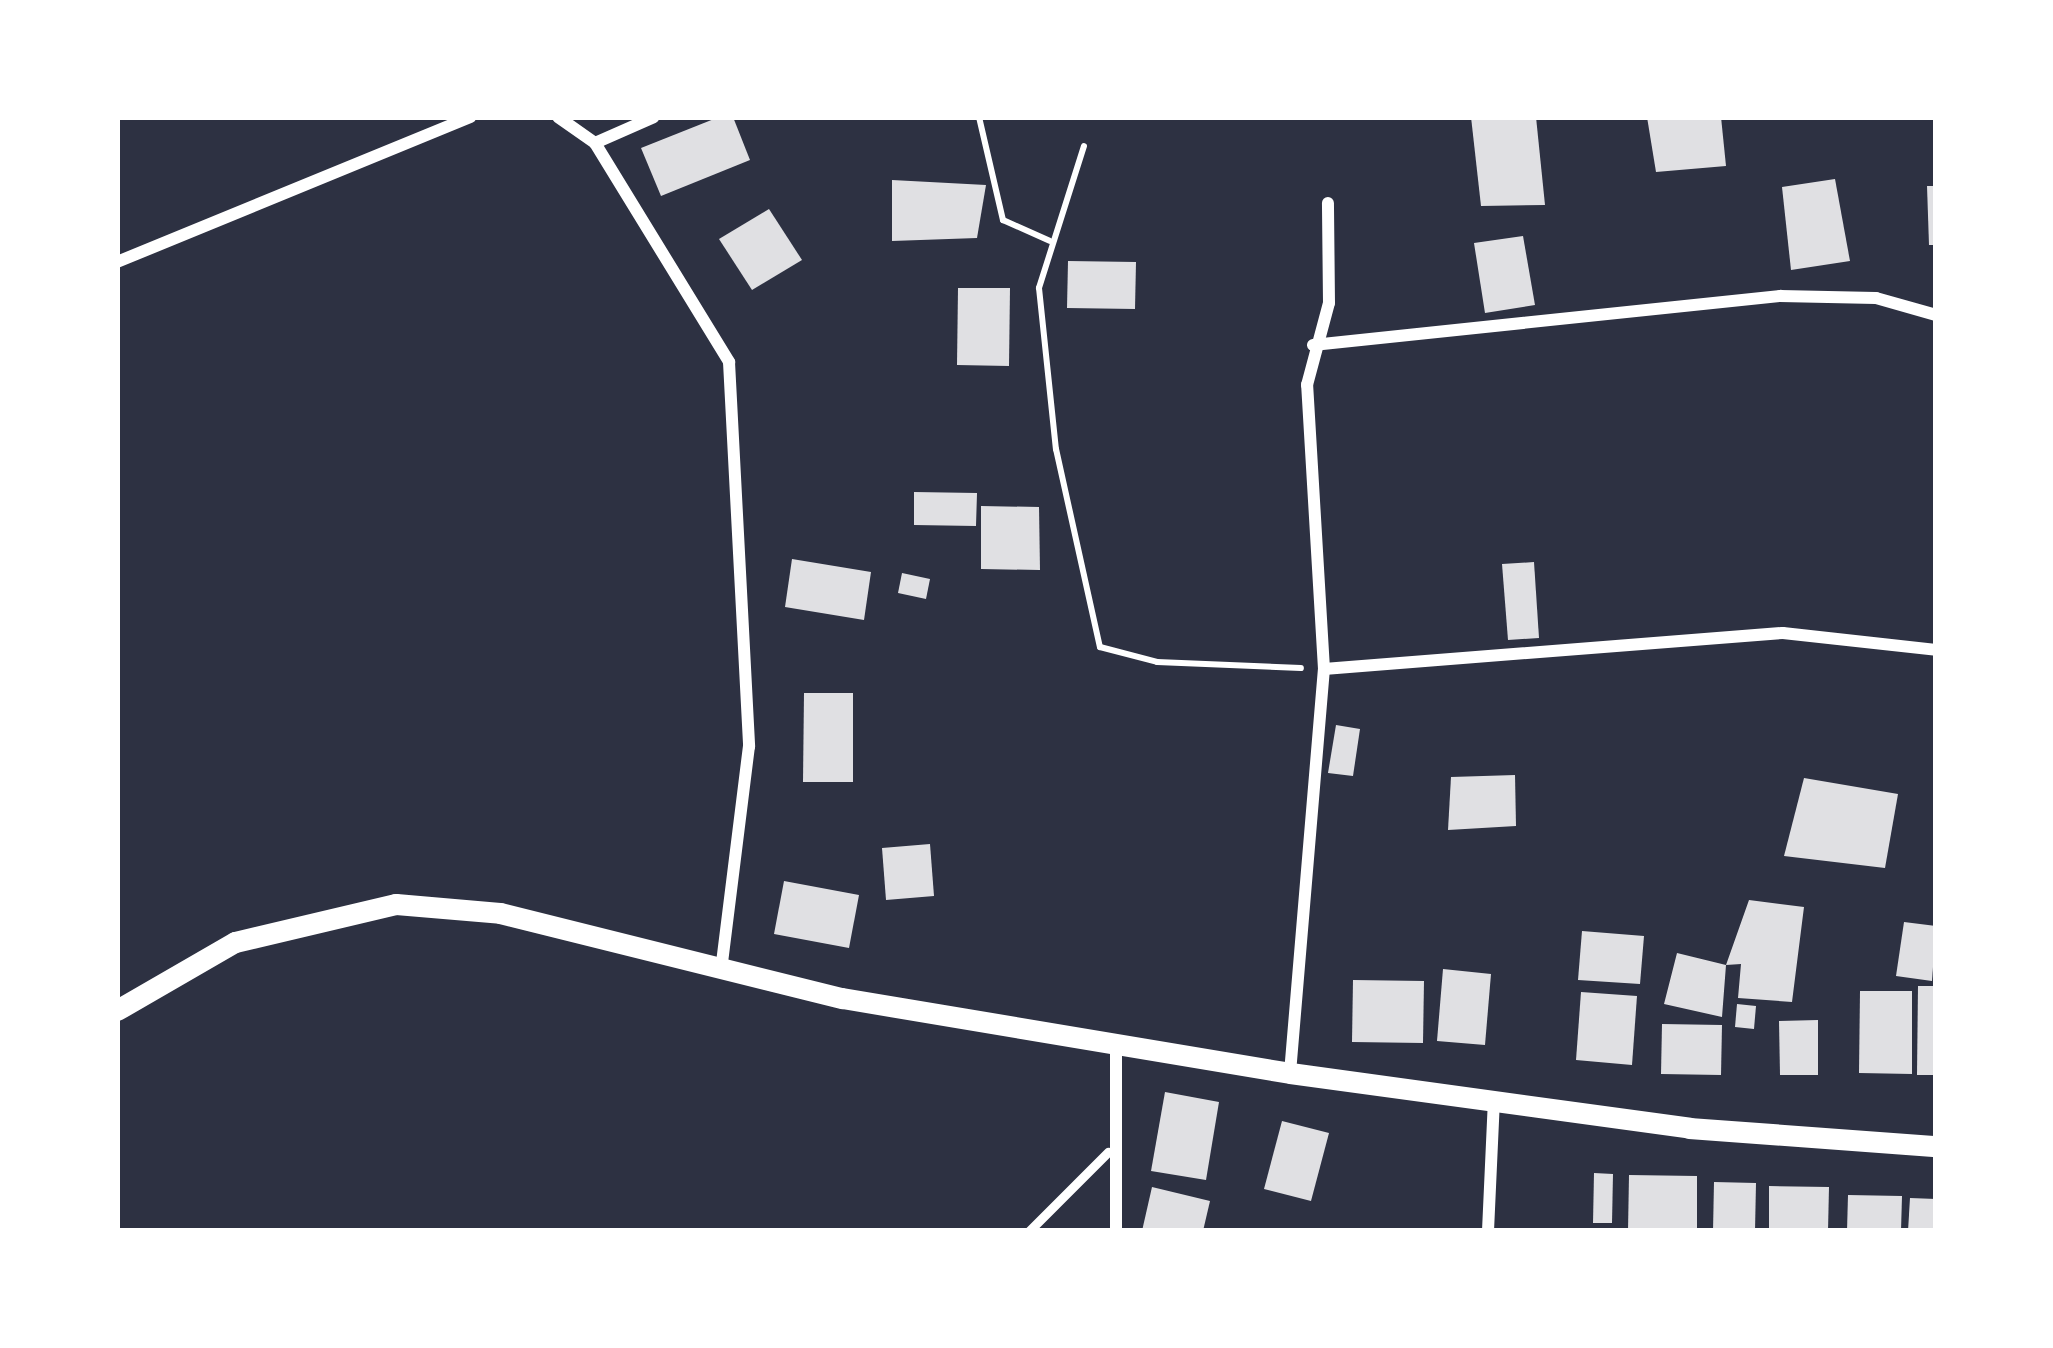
<!DOCTYPE html>
<html>
<head>
<meta charset="utf-8">
<style>
  body { margin:0 }
  #map { position:relative; width:2053px; height:1348px; overflow:hidden; background:#2d3142; font-family:"Source Sans 3",sans-serif }
  div>[style] { position:absolute }
  .building>* { inset:0; background:#e0e0e3 }
  .path>* { height:6px; margin:-3px; padding:0 3px; transform-origin:3px; border-radius:3px; background:#fff }
  .service>* { height:9px; margin:-4.5px; padding:0 4.5px; transform-origin:4.5px; border-radius:4.5px; background:#fff }
  .minor>* { height:12px; margin:-6px; padding:0 6px; transform-origin:6px; border-radius:6px; background:#fff }
  .tertiary>* { height:21px; margin:-10.5px; padding:0 10.5px; transform-origin:10.5px; border-radius:10.5px; background:#fff }
  span { translate:-50% -50%; white-space:nowrap; text-align:center; line-height:1.15; -webkit-text-stroke:9px #fff; paint-order:stroke }
  .frame { position:absolute; inset:0; border:120px solid #fff; pointer-events:none }
</style>
</head>
<body>
<div id="map">
  <div class="building">
    <div style="clip-path:polygon(719px 117px,733px 117px,750px 160px,661px 196px,641px 148px)"></div>
    <div style="clip-path:polygon(1471px 117px,1536px 117px,1545px 205px,1481px 206px)"></div>
    <div style="clip-path:polygon(1647px 117px,1721px 117px,1726px 166px,1656px 172px)"></div>
    <div style="clip-path:polygon(1835px 179px,1850px 261px,1791px 270px,1782px 187px)"></div>
    <div style="clip-path:polygon(892px 180px,986px 185px,977px 238px,892px 241px)"></div>
    <div style="clip-path:polygon(1927px 186px,1936px 186px,1936px 245px,1929px 245px)"></div>
    <div style="clip-path:polygon(769px 209px,802px 260px,752px 290px,719px 239px)"></div>
    <div style="clip-path:polygon(1523px 236px,1535px 305px,1485px 313px,1474px 243px)"></div>
    <div style="clip-path:polygon(1068px 261px,1136px 262px,1135px 309px,1067px 308px)"></div>
    <div style="clip-path:polygon(958px 288px,1010px 288px,1009px 366px,957px 365px)"></div>
    <div style="clip-path:polygon(914px 492px,977px 493px,976px 526px,914px 525px)"></div>
    <div style="clip-path:polygon(981px 506px,1039px 507px,1040px 570px,981px 569px)"></div>
    <div style="clip-path:polygon(792px 559px,871px 572px,864px 620px,785px 607px)"></div>
    <div style="clip-path:polygon(1534px 562px,1539px 638px,1508px 640px,1502px 564px)"></div>
    <div style="clip-path:polygon(902px 573px,930px 579px,926px 599px,898px 593px)"></div>
    <div style="clip-path:polygon(804px 693px,853px 693px,853px 782px,803px 782px)"></div>
    <div style="clip-path:polygon(1336px 725px,1360px 729px,1353px 776px,1328px 773px)"></div>
    <div style="clip-path:polygon(1515px 775px,1516px 826px,1448px 830px,1451px 777px)"></div>
    <div style="clip-path:polygon(1804px 778px,1898px 794px,1885px 868px,1784px 856px)"></div>
    <div style="clip-path:polygon(930px 844px,934px 896px,886px 900px,882px 848px)"></div>
    <div style="clip-path:polygon(784px 881px,859px 895px,849px 948px,774px 934px)"></div>
    <div style="clip-path:polygon(1749px 900px,1804px 907px,1792px 1002px,1738px 998px,1741px 964px,1726px 965px,1722px 1017px,1664px 1004px,1677px 953px,1726px 965px)"></div>
    <div style="clip-path:polygon(1904px 922px,1936px 926px,1932px 981px,1896px 976px)"></div>
    <div style="clip-path:polygon(1582px 931px,1644px 936px,1640px 984px,1578px 980px)"></div>
    <div style="clip-path:polygon(1443px 969px,1491px 974px,1485px 1045px,1437px 1041px)"></div>
    <div style="clip-path:polygon(1353px 980px,1424px 981px,1423px 1043px,1352px 1042px)"></div>
    <div style="clip-path:polygon(1918px 986px,1936px 986px,1936px 1075px,1917px 1075px)"></div>
    <div style="clip-path:polygon(1860px 991px,1912px 991px,1912px 1074px,1859px 1073px)"></div>
    <div style="clip-path:polygon(1581px 992px,1637px 996px,1632px 1065px,1576px 1060px)"></div>
    <div style="clip-path:polygon(1737px 1004px,1756px 1006px,1754px 1029px,1735px 1027px)"></div>
    <div style="clip-path:polygon(1818px 1020px,1818px 1075px,1780px 1075px,1779px 1021px)"></div>
    <div style="clip-path:polygon(1662px 1024px,1722px 1025px,1721px 1075px,1661px 1074px)"></div>
    <div style="clip-path:polygon(1165px 1092px,1219px 1102px,1206px 1180px,1151px 1171px)"></div>
    <div style="clip-path:polygon(1282px 1121px,1329px 1133px,1311px 1201px,1264px 1189px)"></div>
    <div style="clip-path:polygon(1594px 1173px,1613px 1174px,1612px 1223px,1593px 1223px)"></div>
    <div style="clip-path:polygon(1629px 1175px,1697px 1176px,1697px 1231px,1628px 1231px)"></div>
    <div style="clip-path:polygon(1714px 1182px,1756px 1183px,1755px 1231px,1713px 1231px)"></div>
    <div style="clip-path:polygon(1769px 1186px,1829px 1187px,1828px 1231px,1769px 1231px)"></div>
    <div style="clip-path:polygon(1152px 1187px,1210px 1201px,1203px 1231px,1142px 1231px)"></div>
    <div style="clip-path:polygon(1848px 1195px,1902px 1196px,1901px 1231px,1847px 1231px)"></div>
    <div style="clip-path:polygon(1910px 1198px,1936px 1199px,1936px 1231px,1908px 1231px)"></div>
  </div>
  <div class="path">
    <div style="left:979px;top:117px;width:106px;rotate:76.9deg"></div>
    <div style="left:1003px;top:220px;width:51px;rotate:24.1deg"></div>
    <div style="left:1084px;top:146px;width:149px;rotate:107.6deg"></div>
    <div style="left:1039px;top:288px;width:162px;rotate:84deg"></div>
    <div style="left:1056px;top:449px;width:203px;rotate:77.5deg"></div>
    <div style="left:1100px;top:647px;width:59px;rotate:14.7deg"></div>
    <div style="left:1157px;top:662px;width:144px;rotate:2.4deg"></div>
  </div>
  <div class="service">
    <div style="left:1029px;top:1231px;width:112px;rotate:-45deg"></div>
  </div>
  <div class="minor">
    <div style="left:558px;top:117px;width:45px;rotate:35.1deg"></div>
    <div style="left:595px;top:143px;width:257px;rotate:58.5deg"></div>
    <div style="left:729px;top:362px;width:385px;rotate:87deg"></div>
    <div style="left:749px;top:746px;width:218px;rotate:97.1deg"></div>
    <div style="left:595px;top:143px;width:64px;rotate:-23.8deg"></div>
    <div style="left:117px;top:262px;width:382px;rotate:-22.3deg"></div>
    <div style="left:1313px;top:345px;width:470px;rotate:-6deg"></div>
    <div style="left:1780px;top:296px;width:96px;rotate:1.2deg"></div>
    <div style="left:1876px;top:298px;width:62px;rotate:15.8deg"></div>
    <div style="left:1324px;top:669px;width:460px;rotate:-4.5deg"></div>
    <div style="left:1783px;top:633px;width:154px;rotate:6.3deg"></div>
    <div style="left:1116px;top:1043px;width:188px;rotate:90deg"></div>
    <div style="left:1290px;top:1073px;width:405px;rotate:-85.2deg"></div>
    <div style="left:1324px;top:669px;width:285px;rotate:-93.4deg"></div>
    <div style="left:1307px;top:385px;width:85px;rotate:-75deg"></div>
    <div style="left:1329px;top:303px;width:100px;rotate:-90.6deg"></div>
    <div style="left:1488px;top:1231px;width:133px;rotate:-87.4deg"></div>
  </div>
  <div class="tertiary">
    <div style="left:117px;top:1010px;width:136px;rotate:-30deg"></div>
    <div style="left:235px;top:942px;width:165px;rotate:-13.3deg"></div>
    <div style="left:396px;top:904px;width:104px;rotate:4.9deg"></div>
    <div style="left:500px;top:913px;width:352px;rotate:14deg"></div>
    <div style="left:842px;top:998px;width:454px;rotate:9.5deg"></div>
    <div style="left:1290px;top:1073px;width:403px;rotate:7.8deg"></div>
    <div style="left:1689px;top:1128px;width:248px;rotate:4.2deg"></div>
  </div>
  <div class="frame"></div>
</div>
</body>
</html>
